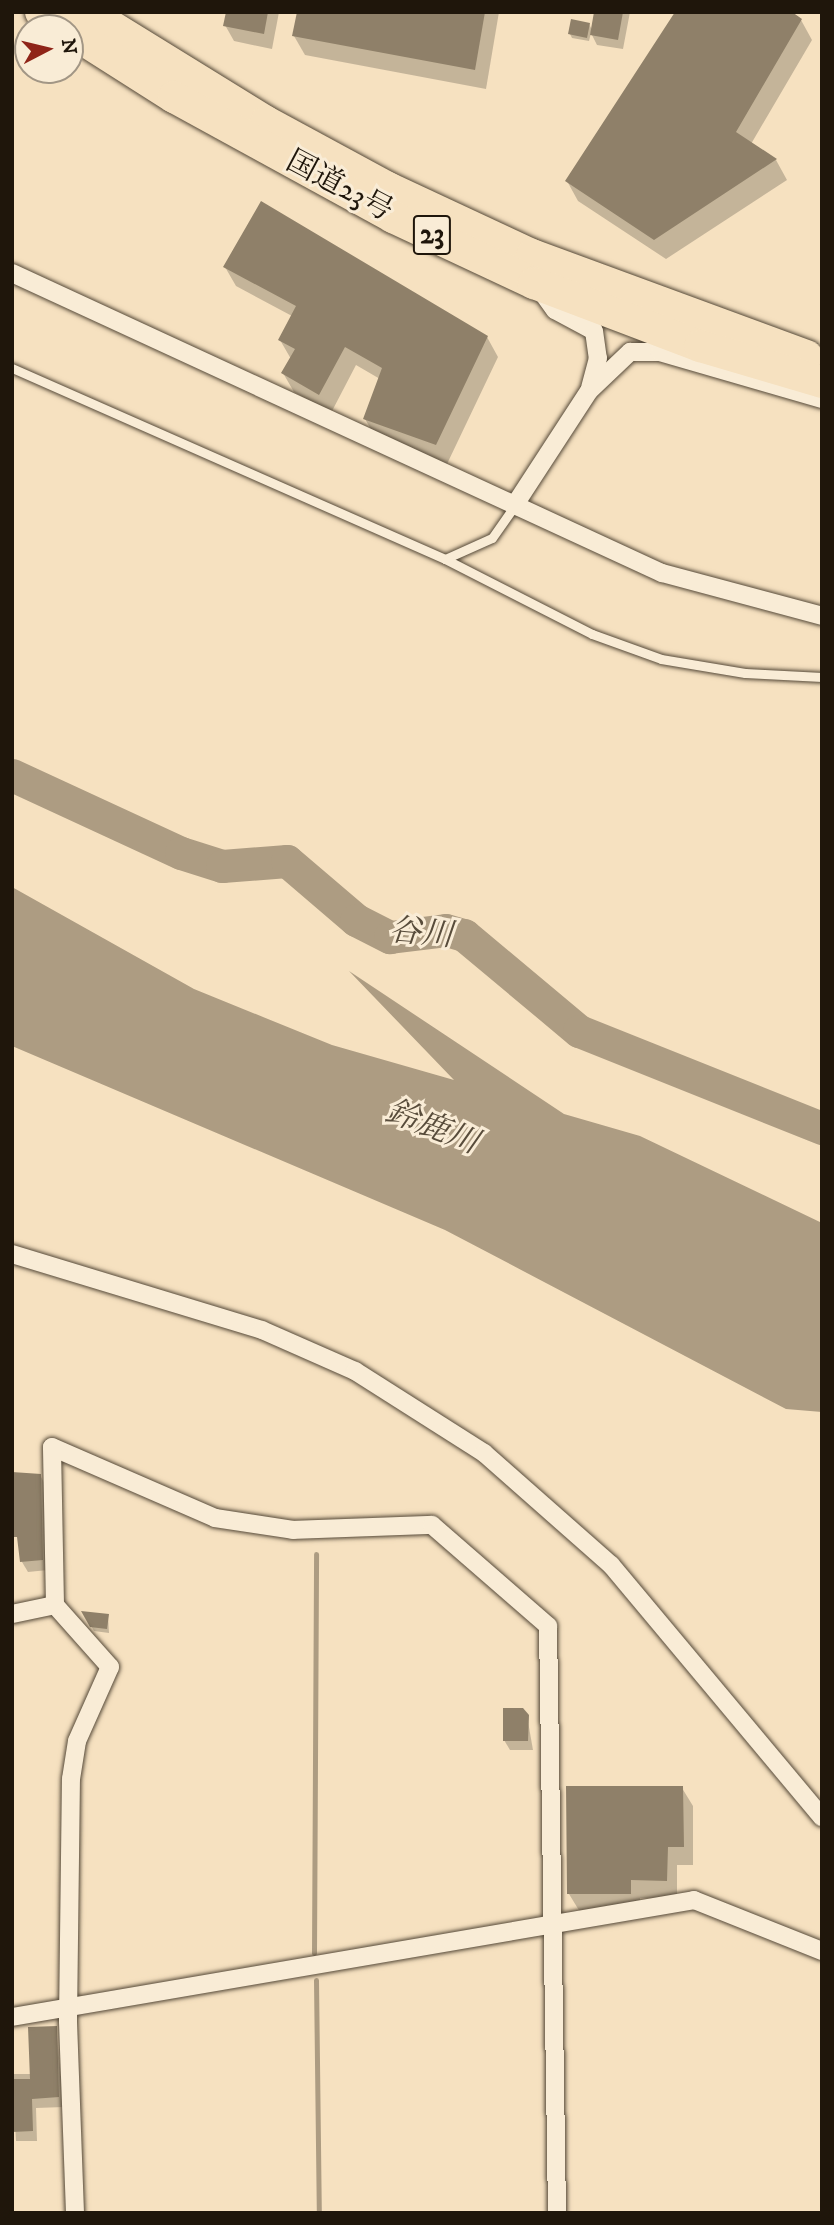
<!DOCTYPE html>
<html>
<head>
<meta charset="utf-8">
<style>
  body { margin:0 }
  #map { position:relative; width:834px; height:2225px; overflow:hidden; background:#f6e1c0; font-family:"IM FELL DW Pica","Noto Serif JP",serif }
  div>[style] { position:absolute }
  .water>* { inset:0; background:#ad9c82 }
  .shadow>* { inset:0; background:#0003 }
  .stream>* { height:5px; margin:-2.5px; padding:0 2.5px; transform-origin:2.5px; border-radius:2.5px; background:#ad9c82 }
  .river>* { height:33px; margin:-16.5px; padding:0 16.5px; transform-origin:16.5px; border-radius:16.5px; background:#ad9c82 }
  .building>* { inset:0; background:#8f8069 }
  .roads { filter:drop-shadow(0 0 2px #554938) drop-shadow(0 0 2px #554938) }
  .lane>* { height:9px; margin:-4.5px; padding:0 4.5px; transform-origin:4.5px; border-radius:4.5px; background:#f9ecd6 }
  .street>* { height:18px; margin:-9px; padding:0 9px; transform-origin:9px; border-radius:9px; background:#f9ecd6 }
  .highway>* { height:32px; margin:-16px; padding:0 16px; transform-origin:16px; border-radius:16px; background:#f6e1c0 }
  span { translate:-50% -50%; white-space:nowrap; text-align:center; line-height:1.15; -webkit-text-stroke:6px #f9ecd6; paint-order:stroke }
  .shield-label span { padding:2px 5px; background:#f9ecd6; border:2px solid; border-radius:5px; -webkit-text-stroke-width:0 }
  .shield-label { font-size:28px; color:#1f160b; font-weight:700 }
  .street-label { font-size:30px; color:#1f160b }
  .water-label { font-size:32px; color:#584c3b; font-style:italic }
  .frame { position:absolute; inset:0; border:14px solid #1f160b; pointer-events:none }
  .north { position:absolute; left:14px; top:14px; width:70px; height:70px; box-sizing:border-box; background:#f9ecd6; border:2px solid #a29685; border-radius:50%; rotate:83deg; font-size:19px; font-weight:700; line-height:28px; text-align:center; color:#1f160b }
  .north::after { content:''; display:block; margin:auto; width:24px; height:32px; background:#8f2418; clip-path:polygon(50% 0,100% 100%,50% 72%,0 100%) }
</style>
</head>
<body>
<div id="map">
  <div class="water">
    <div style="clip-path:polygon(12px 887px,194px 989px,332px 1045px,454px 1080px,349px 971px,564px 1114px,640px 1136px,822px 1223px,822px 1412px,786px 1409px,445px 1230px,12px 1046px)"></div>
  </div>
  <div class="shadow">
    <div style="clip-path:polygon(228px 12px,279px 12px,272px 49px,234px 41px,225px 25px)"></div>
    <div style="clip-path:polygon(298px 12px,499px 12px,486px 89px,305px 55px,294px 36px)"></div>
    <div style="clip-path:polygon(596px 12px,630px 12px,623px 49px,597px 45px,591px 33px,589px 41px,572px 38px,570px 34px,589px 24px,592px 30px)"></div>
    <div style="clip-path:polygon(801px 20px,812px 40px,751px 144px,776px 160px,787px 180px,666px 259px,578px 201px,567px 181px)"></div>
    <div style="clip-path:polygon(225px 267px,487px 337px,498px 357px,447px 464px,376px 438px,365px 419px,380px 379px,356px 365px,331px 413px,294px 392px,283px 373px,291px 359px,280px 340px,292px 316px,236px 286px)"></div>
    <div style="clip-path:polygon(40px 1475px,46px 1486px,48px 1570px,28px 1572px,22px 1562px)"></div>
    <div style="clip-path:polygon(84px 1613px,108px 1616px,109px 1633px,94px 1631px)"></div>
    <div style="clip-path:polygon(527px 1716px,533px 1750px,510px 1750px,504px 1740px)"></div>
    <div style="clip-path:polygon(682px 1788px,693px 1806px,693px 1865px,677px 1865px,677px 1899px,640px 1898px,640px 1912px,580px 1912px,569px 1894px)"></div>
    <div style="clip-path:polygon(56px 2028px,64px 2107px,36px 2108px,37px 2141px,16px 2141px,12px 2074px,32px 2074px)"></div>
  </div>
  <div class="stream">
    <div style="left:314px;top:1953px;width:399px;rotate:-89.7deg"></div>
    <div style="left:316px;top:1980px;width:233px;rotate:89.3deg"></div>
  </div>
  <div class="river">
    <div style="left:12px;top:775px;width:186px;rotate:24.8deg"></div>
    <div style="left:181px;top:853px;width:43px;rotate:17.6deg"></div>
    <div style="left:222px;top:866px;width:65px;rotate:-4.4deg"></div>
    <div style="left:287px;top:861px;width:91px;rotate:40.5deg"></div>
    <div style="left:356px;top:920px;width:38px;rotate:27deg"></div>
    <div style="left:390px;top:937px;width:56px;rotate:-7.1deg"></div>
    <div style="left:446px;top:930px;width:19px;rotate:16deg"></div>
    <div style="left:464px;top:935px;width:150px;rotate:39.9deg"></div>
    <div style="left:579px;top:1031px;width:262px;rotate:21.8deg"></div>
  </div>
  <div class="building">
    <div style="clip-path:polygon(226px 12px,268px 12px,264px 34px,223px 26px)"></div>
    <div style="clip-path:polygon(297px 12px,485px 12px,475px 70px,292px 36px)"></div>
    <div style="clip-path:polygon(594px 12px,623px 12px,618px 40px,590px 35px)"></div>
    <div style="clip-path:polygon(675px 12px,792px 12px,802px 19px,736px 132px,777px 159px,654px 240px,565px 181px)"></div>
    <div style="clip-path:polygon(571px 19px,590px 23px,587px 38px,568px 34px)"></div>
    <div style="clip-path:polygon(261px 201px,488px 336px,436px 445px,363px 419px,382px 368px,345px 347px,319px 395px,281px 373px,295px 349px,278px 340px,296px 306px,223px 267px)"></div>
    <div style="clip-path:polygon(12px 1472px,41px 1474px,43px 1560px,20px 1562px,17px 1537px,12px 1537px)"></div>
    <div style="clip-path:polygon(81px 1611px,109px 1614px,107px 1629px,90px 1627px)"></div>
    <div style="clip-path:polygon(503px 1708px,523px 1708px,529px 1715px,528px 1741px,503px 1741px)"></div>
    <div style="clip-path:polygon(566px 1786px,683px 1786px,684px 1847px,668px 1847px,667px 1881px,631px 1880px,631px 1894px,567px 1894px)"></div>
    <div style="clip-path:polygon(57px 2026px,59px 2097px,32px 2099px,33px 2131px,12px 2132px,12px 2079px,30px 2079px,28px 2027px)"></div>
  </div>
  <div class="roads">
    <div class="lane">
      <div style="left:12px;top:368px;width:473px;rotate:23.8deg"></div>
      <div style="left:445px;top:559px;width:51px;rotate:-24.1deg"></div>
      <div style="left:492px;top:538px;width:39px;rotate:-55deg"></div>
      <div style="left:445px;top:559px;width:165px;rotate:27deg"></div>
      <div style="left:592px;top:634px;width:73px;rotate:19.9deg"></div>
      <div style="left:661px;top:659px;width:85px;rotate:9.5deg"></div>
      <div style="left:745px;top:673px;width:77px;rotate:3deg"></div>
    </div>
    <div class="street">
      <div style="left:12px;top:273px;width:716px;rotate:24.78deg"></div>
      <div style="left:662px;top:573px;width:166px;rotate:15deg"></div>
      <div style="left:539px;top:288px;width:27px;rotate:54deg"></div>
      <div style="left:555px;top:310px;width:44px;rotate:28.3deg"></div>
      <div style="left:594px;top:331px;width:27px;rotate:82deg"></div>
      <div style="left:598px;top:358px;width:30px;rotate:105deg"></div>
      <div style="left:514px;top:506px;width:137px;rotate:-56.9deg"></div>
      <div style="left:589px;top:391px;width:57px;rotate:-43.6deg"></div>
      <div style="left:630px;top:352px;width:30px"></div>
      <div style="left:660px;top:352px;width:169px;rotate:16.2deg"></div>
      <div style="left:12px;top:1254px;width:261px;rotate:16.9deg"></div>
      <div style="left:262px;top:1330px;width:102px;rotate:23.8deg"></div>
      <div style="left:355px;top:1371px;width:153px;rotate:32.4deg"></div>
      <div style="left:484px;top:1453px;width:169px;rotate:41.4deg"></div>
      <div style="left:611px;top:1565px;width:329px;rotate:50.1deg"></div>
      <div style="left:12px;top:1614px;width:44px;rotate:-11.8deg"></div>
      <div style="left:12px;top:2017px;width:692px;rotate:-9.73deg"></div>
      <div style="left:694px;top:1900px;width:138px;rotate:21.7deg"></div>
      <div style="left:75px;top:2213px;width:192px;rotate:-92.1deg"></div>
      <div style="left:68px;top:2021px;width:242px;rotate:-89.3deg"></div>
      <div style="left:71px;top:1779px;width:38px;rotate:-81deg"></div>
      <div style="left:77px;top:1741px;width:81px;rotate:-66deg"></div>
      <div style="left:110px;top:1667px;width:83px;rotate:-131.6deg"></div>
      <div style="left:55px;top:1605px;width:158px;rotate:-91.1deg"></div>
      <div style="left:52px;top:1447px;width:178px;rotate:23.5deg"></div>
      <div style="left:215px;top:1518px;width:79px;rotate:8.7deg"></div>
      <div style="left:293px;top:1530px;width:139px;rotate:-2.1deg"></div>
      <div style="left:432px;top:1525px;width:154px;rotate:41deg"></div>
      <div style="left:548px;top:1626px;width:587px;rotate:89.12deg"></div>
    </div>
    <div class="highway">
      <div style="left:41px;top:12px;width:30px;rotate:33deg"></div>
      <div style="left:88px;top:12px;width:209px;rotate:31.7deg"></div>
      <div style="left:266px;top:122px;width:139px;rotate:28.4deg"></div>
      <div style="left:388px;top:188px;width:159px;rotate:25deg"></div>
      <div style="left:532px;top:255px;width:293px;rotate:20.2deg"></div>
      <div style="left:70px;top:31px;width:123px;rotate:32.4deg"></div>
      <div style="left:174px;top:97px;width:250px;rotate:28.7deg"></div>
      <div style="left:393px;top:217px;width:156px;rotate:25.1deg"></div>
      <div style="left:534px;top:283px;width:178px;rotate:20.8deg"></div>
      <div style="left:700px;top:346px;width:127px;rotate:16.4deg"></div>
    </div>
  </div>
  <div class="shield-label">
    <span style="left:432px;top:235px">23</span>
  </div>
  <div class="street-label">
    <span style="left:339px;top:187px;rotate:28deg">国道23号</span>
  </div>
  <div class="water-label">
    <span style="left:421px;top:934px;rotate:5deg">谷川</span>
    <span style="left:432px;top:1128px;rotate:21deg">鈴鹿川</span>
  </div>
  <div class="frame"></div>
  <div class="north">N</div>
</div>
</body>
</html>
